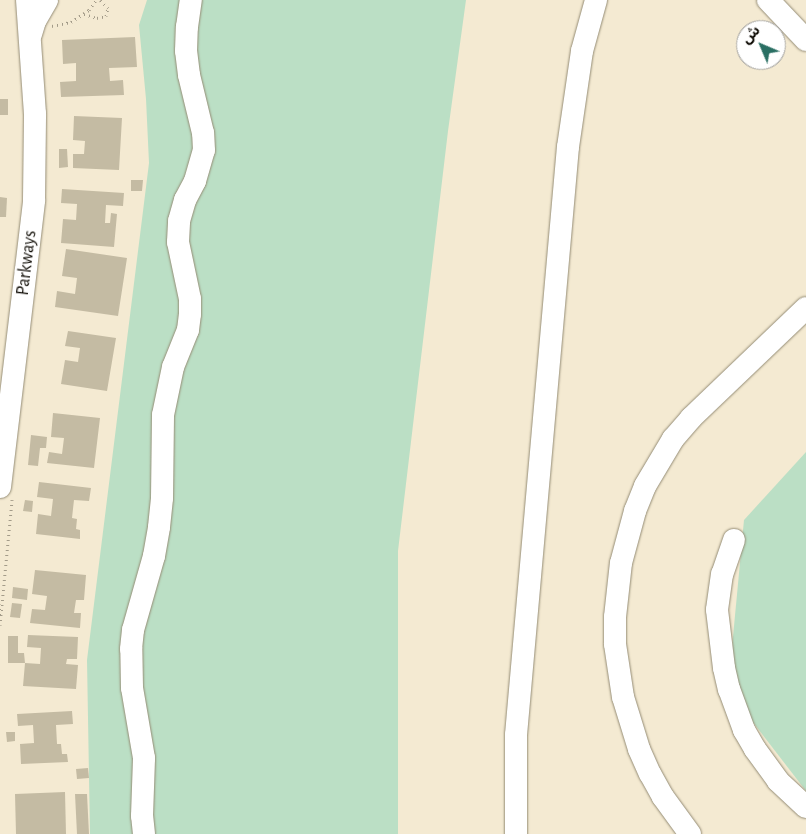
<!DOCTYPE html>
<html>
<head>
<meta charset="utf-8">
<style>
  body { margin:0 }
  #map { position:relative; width:806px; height:834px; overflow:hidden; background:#f4ead2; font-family:"Alegreya Sans","Noto Sans Arabic",sans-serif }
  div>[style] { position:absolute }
  .green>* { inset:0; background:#bbdfc5 }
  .building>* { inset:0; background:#c4bba3 }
  .path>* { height:3px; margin-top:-1.5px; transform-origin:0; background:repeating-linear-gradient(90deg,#a39b89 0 1px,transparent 0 5px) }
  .roads { filter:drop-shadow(0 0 1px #948c75) drop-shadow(0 0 1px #948c75) }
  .minor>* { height:22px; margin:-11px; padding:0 11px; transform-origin:11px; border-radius:11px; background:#fff }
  span { translate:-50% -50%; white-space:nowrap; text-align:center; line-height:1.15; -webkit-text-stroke:4px #fff; paint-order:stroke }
  .street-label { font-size:18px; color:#0f0c05 }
  .north { position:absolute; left:736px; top:20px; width:50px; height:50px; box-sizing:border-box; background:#fff; border:1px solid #9f9e9b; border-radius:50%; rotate:315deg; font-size:14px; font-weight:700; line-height:20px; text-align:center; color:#0f0c05 }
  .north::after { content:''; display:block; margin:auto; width:18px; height:22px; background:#2a6f63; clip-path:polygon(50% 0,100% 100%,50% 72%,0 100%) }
</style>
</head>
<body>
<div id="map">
  <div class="green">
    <div style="clip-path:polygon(147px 0,466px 0,448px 131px,398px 551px,398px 834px,90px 834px,87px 660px,149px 163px,146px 99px,139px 25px)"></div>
    <div style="clip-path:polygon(806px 452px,806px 791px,728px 690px,744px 520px)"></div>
  </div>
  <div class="building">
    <div style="clip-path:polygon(135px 37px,137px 67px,109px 68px,110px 81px,123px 80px,124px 95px,61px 97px,60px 82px,76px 81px,76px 63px,63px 64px,62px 40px)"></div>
    <div style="clip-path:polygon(0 99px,8px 99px,8px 115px,0 115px)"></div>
    <div style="clip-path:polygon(74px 116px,122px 118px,119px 170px,73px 168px,73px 154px,84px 154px,85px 141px,73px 140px)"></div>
    <div style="clip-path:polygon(59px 149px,67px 149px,68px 167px,59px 168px)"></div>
    <div style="clip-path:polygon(131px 180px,143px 180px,142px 191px,131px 191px)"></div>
    <div style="clip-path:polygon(62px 189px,124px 193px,123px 206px,106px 205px,105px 223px,110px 223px,111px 213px,117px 214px,114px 247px,61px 243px,63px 219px,76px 220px,77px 204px,61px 203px)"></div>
    <div style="clip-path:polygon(0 197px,7px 198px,6px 217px,0 217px)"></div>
    <div style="clip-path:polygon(66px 249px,127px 258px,118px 316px,55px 307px,57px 291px,75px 294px,77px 278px,62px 276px)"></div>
    <div style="clip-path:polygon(68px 331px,116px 338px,107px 391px,61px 384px,65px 360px,78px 362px,80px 348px,65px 346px)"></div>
    <div style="clip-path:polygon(53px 413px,100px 418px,94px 468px,47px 463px,49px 452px,62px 454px,64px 438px,51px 437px)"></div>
    <div style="clip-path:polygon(31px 435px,47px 437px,46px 448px,40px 448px,38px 466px,28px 465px)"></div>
    <div style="clip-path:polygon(39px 482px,91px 488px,89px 501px,74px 500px,72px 518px,77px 519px,76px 529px,80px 530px,80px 539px,36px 534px,38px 514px,51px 516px,53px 499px,37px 497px)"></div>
    <div style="clip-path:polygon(25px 500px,33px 501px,32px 512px,23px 511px)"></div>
    <div style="clip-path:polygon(35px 570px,86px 575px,84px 600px,76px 600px,74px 613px,81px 613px,80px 628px,30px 623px,32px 609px,45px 610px,47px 596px,32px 594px)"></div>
    <div style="clip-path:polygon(13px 587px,28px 589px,27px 600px,12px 598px)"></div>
    <div style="clip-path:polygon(12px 603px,22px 604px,20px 618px,10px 617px)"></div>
    <div style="clip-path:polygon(28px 635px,78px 637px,77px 659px,67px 659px,66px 664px,78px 665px,76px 689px,23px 686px,25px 663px,40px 664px,41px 648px,27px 647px)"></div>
    <div style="clip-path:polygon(8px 636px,18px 636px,18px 653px,24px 653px,25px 663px,8px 663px)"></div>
    <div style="clip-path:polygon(72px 711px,73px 724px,56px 725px,57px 744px,61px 744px,62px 754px,67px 754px,68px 762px,21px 764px,20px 744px,34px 743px,33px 725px,18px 726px,17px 714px)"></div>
    <div style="clip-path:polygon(6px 732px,15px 732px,15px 741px,7px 742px)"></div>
    <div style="clip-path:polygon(88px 768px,89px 778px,77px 779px,76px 769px)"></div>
    <div style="clip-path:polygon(65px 792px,66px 834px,16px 834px,15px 794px)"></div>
    <div style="clip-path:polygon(75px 794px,87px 794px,89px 834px,77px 834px)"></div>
  </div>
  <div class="path">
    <div style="left:84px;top:14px;width:14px;rotate:17deg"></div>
    <div style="left:97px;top:18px;width:9px;rotate:-13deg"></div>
    <div style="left:106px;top:16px;width:8px;rotate:-76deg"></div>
    <div style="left:108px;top:8px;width:11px;rotate:-135deg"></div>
    <div style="left:52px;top:26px;width:19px;rotate:-12deg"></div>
    <div style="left:71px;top:22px;width:22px;rotate:-34deg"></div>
    <div style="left:89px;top:10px;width:12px;rotate:-55deg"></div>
    <div style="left:0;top:625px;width:126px;rotate:-84.5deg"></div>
  </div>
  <div class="roads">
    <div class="minor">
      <div style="left:768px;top:0;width:55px;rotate:46.5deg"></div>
      <div style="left:31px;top:34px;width:14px;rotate:-73deg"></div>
      <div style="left:35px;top:21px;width:24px;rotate:-60deg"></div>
      <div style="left:0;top:487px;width:289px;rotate:-83.2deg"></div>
      <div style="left:34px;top:200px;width:86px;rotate:-89.3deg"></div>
      <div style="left:35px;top:114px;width:114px;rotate:-94deg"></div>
      <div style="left:734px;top:540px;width:36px;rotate:109deg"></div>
      <div style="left:722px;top:574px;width:36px;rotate:98deg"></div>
      <div style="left:717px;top:610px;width:58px;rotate:83.1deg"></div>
      <div style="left:724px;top:668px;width:22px;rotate:77deg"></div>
      <div style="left:729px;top:689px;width:44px;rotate:69.9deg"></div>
      <div style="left:744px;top:730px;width:22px;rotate:60deg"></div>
      <div style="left:755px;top:749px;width:39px;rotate:54deg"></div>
      <div style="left:778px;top:781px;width:38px;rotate:43deg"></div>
      <div style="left:144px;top:834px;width:18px;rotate:-96deg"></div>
      <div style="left:142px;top:816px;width:58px;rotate:-88deg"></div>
      <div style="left:144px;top:758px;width:71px;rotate:-99.7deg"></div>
      <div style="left:132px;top:688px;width:39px;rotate:-91deg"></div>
      <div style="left:131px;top:649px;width:19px;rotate:-84deg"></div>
      <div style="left:133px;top:630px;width:77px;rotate:-74.2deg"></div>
      <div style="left:154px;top:556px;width:29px;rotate:-80deg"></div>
      <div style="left:159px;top:527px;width:29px;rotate:-84deg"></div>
      <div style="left:162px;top:498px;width:83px;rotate:-89.3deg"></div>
      <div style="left:163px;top:415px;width:49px;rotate:-78.2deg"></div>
      <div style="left:173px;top:367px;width:40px;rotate:-68deg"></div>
      <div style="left:188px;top:330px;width:16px;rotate:-83deg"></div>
      <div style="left:190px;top:314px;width:15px;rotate:-90deg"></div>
      <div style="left:190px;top:299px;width:58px;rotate:-101.9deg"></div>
      <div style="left:178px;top:242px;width:21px;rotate:-87deg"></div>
      <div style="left:179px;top:221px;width:22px;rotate:-74deg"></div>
      <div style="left:185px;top:200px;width:21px;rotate:-62deg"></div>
      <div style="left:195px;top:181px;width:32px;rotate:-74deg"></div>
      <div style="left:204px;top:150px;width:17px;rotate:-93deg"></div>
      <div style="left:203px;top:133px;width:60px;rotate:-103.6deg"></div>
      <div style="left:189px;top:75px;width:24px;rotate:-97deg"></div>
      <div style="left:186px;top:51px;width:24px;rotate:-88deg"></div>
      <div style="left:187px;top:27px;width:27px;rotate:-82deg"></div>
      <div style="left:516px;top:834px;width:99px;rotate:-90deg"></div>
      <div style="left:516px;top:735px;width:590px;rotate:-84.95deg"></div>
      <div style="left:568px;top:147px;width:97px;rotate:-81.7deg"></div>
      <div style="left:582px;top:51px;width:53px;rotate:-74.6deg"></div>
      <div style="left:690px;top:834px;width:46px;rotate:-126.1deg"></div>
      <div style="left:663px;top:797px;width:26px;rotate:-119deg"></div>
      <div style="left:650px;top:774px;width:27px;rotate:-114deg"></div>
      <div style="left:639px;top:749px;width:54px;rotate:-107.1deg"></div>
      <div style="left:623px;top:697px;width:54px;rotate:-98.6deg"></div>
      <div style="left:615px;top:644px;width:27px;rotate:-90deg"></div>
      <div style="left:615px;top:617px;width:54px;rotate:-83.7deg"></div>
      <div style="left:621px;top:563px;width:54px;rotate:-74.9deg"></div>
      <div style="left:635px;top:511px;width:27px;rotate:-68deg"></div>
      <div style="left:645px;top:486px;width:55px;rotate:-59.2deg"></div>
      <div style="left:673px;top:439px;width:28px;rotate:-49deg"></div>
      <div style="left:691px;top:418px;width:159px;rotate:-43.7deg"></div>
    </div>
  </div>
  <div class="street-label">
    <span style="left:27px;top:263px;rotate:-83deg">Parkways</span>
  </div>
  <div class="north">ش</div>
</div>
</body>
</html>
